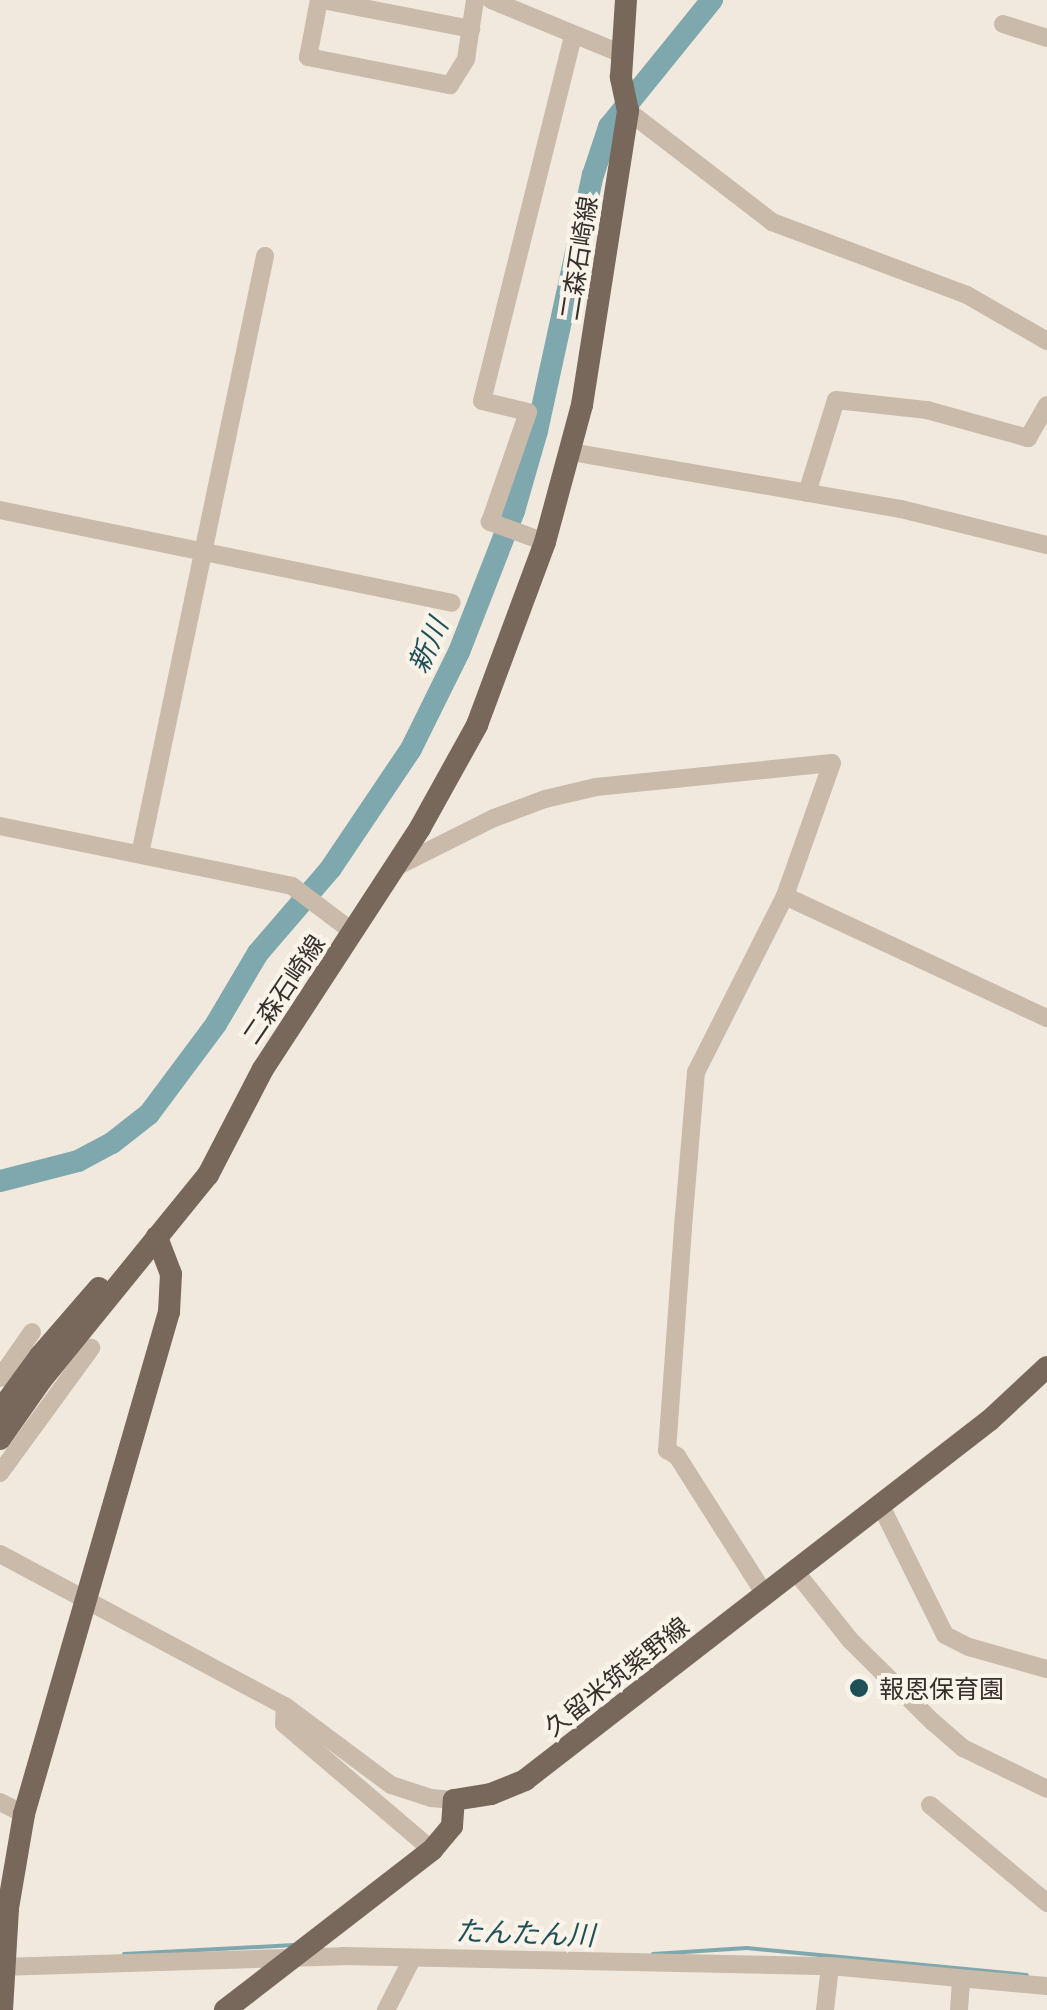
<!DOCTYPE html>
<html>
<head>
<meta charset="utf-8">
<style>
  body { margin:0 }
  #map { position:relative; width:1047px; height:2010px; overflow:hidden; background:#f1e9de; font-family:Lato,"Noto Sans JP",sans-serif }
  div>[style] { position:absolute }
  .stream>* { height:4px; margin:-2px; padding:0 2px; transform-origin:2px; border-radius:2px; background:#7ea8ad }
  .river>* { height:22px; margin:-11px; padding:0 11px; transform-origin:11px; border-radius:11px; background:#7ea8ad }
  .minor>* { height:18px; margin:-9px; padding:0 9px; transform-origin:9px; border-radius:9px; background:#c9baaa }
  .major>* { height:22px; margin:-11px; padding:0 11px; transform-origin:11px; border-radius:11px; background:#78675b }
  .dots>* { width:28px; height:28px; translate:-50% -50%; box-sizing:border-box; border:5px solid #f9f3ea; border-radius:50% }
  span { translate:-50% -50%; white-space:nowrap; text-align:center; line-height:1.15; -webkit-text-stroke:8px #f9f3ea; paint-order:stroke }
  .street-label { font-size:25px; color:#372f29 }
  .poi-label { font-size:25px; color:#372f29 }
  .left { translate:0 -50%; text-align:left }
  .water-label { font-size:28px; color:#205057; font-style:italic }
</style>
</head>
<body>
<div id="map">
  <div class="stream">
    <div style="left:124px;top:1954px;width:170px;rotate:-3deg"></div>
    <div style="left:653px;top:1954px;width:94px;rotate:-3.7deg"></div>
    <div style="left:747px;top:1948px;width:281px;rotate:5.5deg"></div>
  </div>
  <div class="river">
    <div style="left:0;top:1181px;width:81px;rotate:-14.4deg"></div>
    <div style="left:78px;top:1161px;width:38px;rotate:-28deg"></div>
    <div style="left:112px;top:1143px;width:47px;rotate:-38.1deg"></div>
    <div style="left:149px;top:1114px;width:112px;rotate:-53.3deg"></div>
    <div style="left:216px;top:1024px;width:82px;rotate:-59.4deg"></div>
    <div style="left:258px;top:953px;width:112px;rotate:-49.3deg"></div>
    <div style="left:331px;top:868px;width:143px;rotate:-56.1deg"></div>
    <div style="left:411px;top:749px;width:108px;rotate:-63.7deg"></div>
    <div style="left:459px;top:652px;width:151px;rotate:-68.7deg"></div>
    <div style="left:514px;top:511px;width:83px;rotate:-74deg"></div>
    <div style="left:537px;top:431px;width:262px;rotate:-77.7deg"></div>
    <div style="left:593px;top:175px;width:51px;rotate:-71.6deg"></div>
    <div style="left:609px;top:127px;width:164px;rotate:-51deg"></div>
  </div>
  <div class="minor">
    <div style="left:319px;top:0;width:58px;rotate:100.9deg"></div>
    <div style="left:308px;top:57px;width:145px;rotate:11.2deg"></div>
    <div style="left:450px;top:85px;width:31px;rotate:-58deg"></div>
    <div style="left:466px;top:59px;width:60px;rotate:-81.3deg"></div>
    <div style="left:322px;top:0;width:152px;rotate:11deg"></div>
    <div style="left:491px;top:0;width:142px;rotate:22.4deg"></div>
    <div style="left:1003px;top:24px;width:46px;rotate:17.7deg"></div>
    <div style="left:628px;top:111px;width:182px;rotate:37.6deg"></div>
    <div style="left:772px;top:222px;width:208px;rotate:20.5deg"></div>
    <div style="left:967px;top:295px;width:92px;rotate:29.9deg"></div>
    <div style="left:571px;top:452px;width:335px;rotate:9.8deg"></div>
    <div style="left:901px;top:509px;width:150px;rotate:13.9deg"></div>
    <div style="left:807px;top:493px;width:97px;rotate:-72.7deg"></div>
    <div style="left:836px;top:400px;width:92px;rotate:6.3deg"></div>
    <div style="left:927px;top:410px;width:105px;rotate:15.5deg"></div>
    <div style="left:1028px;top:438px;width:38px;rotate:-60deg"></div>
    <div style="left:0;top:510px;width:461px;rotate:11.6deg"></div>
    <div style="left:545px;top:542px;width:59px;rotate:-160deg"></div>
    <div style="left:490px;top:522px;width:116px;rotate:-70.9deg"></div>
    <div style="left:528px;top:412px;width:47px;rotate:-166.6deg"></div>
    <div style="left:482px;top:401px;width:377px;rotate:-76deg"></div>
    <div style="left:0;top:826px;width:298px;rotate:11.6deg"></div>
    <div style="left:292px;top:886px;width:76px;rotate:37deg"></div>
    <div style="left:140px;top:854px;width:611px;rotate:-78.19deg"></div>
    <div style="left:396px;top:867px;width:110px;rotate:-26.6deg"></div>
    <div style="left:494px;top:818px;width:54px;rotate:-20.4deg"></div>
    <div style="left:545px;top:799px;width:52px;rotate:-13.2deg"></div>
    <div style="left:596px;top:787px;width:237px;rotate:-5.8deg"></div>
    <div style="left:832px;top:763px;width:141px;rotate:109.5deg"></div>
    <div style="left:785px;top:896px;width:197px;rotate:116.8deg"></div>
    <div style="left:696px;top:1072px;width:157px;rotate:94.8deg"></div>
    <div style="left:683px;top:1228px;width:223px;rotate:94.1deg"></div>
    <div style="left:667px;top:1450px;width:12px;rotate:31deg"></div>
    <div style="left:677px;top:1456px;width:166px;rotate:57.6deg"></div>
    <div style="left:785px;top:896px;width:289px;rotate:25deg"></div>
    <div style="left:0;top:1378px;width:56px;rotate:-55.2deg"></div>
    <div style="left:0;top:1473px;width:155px;rotate:-53.9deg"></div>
    <div style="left:881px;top:1506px;width:144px;rotate:63.6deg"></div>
    <div style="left:945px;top:1635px;width:27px;rotate:27deg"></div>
    <div style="left:969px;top:1647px;width:81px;rotate:15.8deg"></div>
    <div style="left:0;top:1554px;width:323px;rotate:28.1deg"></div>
    <div style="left:285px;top:1706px;width:18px;rotate:93deg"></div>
    <div style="left:284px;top:1724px;width:194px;rotate:40.4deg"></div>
    <div style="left:796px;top:1572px;width:87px;rotate:51.5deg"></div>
    <div style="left:850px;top:1640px;width:117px;rotate:44.7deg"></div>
    <div style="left:933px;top:1722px;width:40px;rotate:41deg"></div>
    <div style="left:963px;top:1748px;width:93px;rotate:26deg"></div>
    <div style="left:285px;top:1706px;width:132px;rotate:36.7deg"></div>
    <div style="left:391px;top:1785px;width:42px;rotate:18deg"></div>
    <div style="left:431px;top:1798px;width:23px;rotate:5deg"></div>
    <div style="left:0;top:1802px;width:27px;rotate:27deg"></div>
    <div style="left:930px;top:1805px;width:153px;rotate:39.9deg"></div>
    <div style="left:0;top:1967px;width:343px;rotate:-1.8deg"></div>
    <div style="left:343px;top:1956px;width:487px;rotate:1.2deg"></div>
    <div style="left:830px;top:1966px;width:218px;rotate:5.3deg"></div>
    <div style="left:386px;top:2010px;width:57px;rotate:-63deg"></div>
    <div style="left:825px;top:2010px;width:44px;rotate:-83.5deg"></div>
    <div style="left:959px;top:2010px;width:31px;rotate:-86deg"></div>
  </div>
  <div class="major">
    <div style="left:0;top:1411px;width:68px;rotate:-54deg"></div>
    <div style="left:40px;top:1356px;width:90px;rotate:-49.1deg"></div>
    <div style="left:0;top:1439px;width:73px;rotate:-55deg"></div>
    <div style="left:42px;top:1379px;width:263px;rotate:-50.9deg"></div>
    <div style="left:208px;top:1175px;width:119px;rotate:-62.6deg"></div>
    <div style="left:263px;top:1069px;width:288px;rotate:-56.9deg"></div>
    <div style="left:420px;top:828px;width:118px;rotate:-61deg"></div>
    <div style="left:477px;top:725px;width:195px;rotate:-69.6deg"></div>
    <div style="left:545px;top:542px;width:142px;rotate:-74.9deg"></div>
    <div style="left:582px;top:405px;width:298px;rotate:-81.1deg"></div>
    <div style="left:628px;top:111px;width:35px;rotate:-102deg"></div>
    <div style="left:621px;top:77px;width:77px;rotate:-86.3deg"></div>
    <div style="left:2px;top:2010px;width:102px;rotate:-86.6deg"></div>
    <div style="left:8px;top:1908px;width:95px;rotate:-80.3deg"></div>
    <div style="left:24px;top:1814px;width:523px;rotate:-73.89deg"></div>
    <div style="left:169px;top:1312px;width:38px;rotate:-87deg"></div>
    <div style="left:171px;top:1274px;width:40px;rotate:-111deg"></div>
    <div style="left:225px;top:2010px;width:262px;rotate:-37.7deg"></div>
    <div style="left:432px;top:1850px;width:31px;rotate:-50deg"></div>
    <div style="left:452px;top:1826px;width:26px;rotate:-86deg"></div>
    <div style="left:454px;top:1800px;width:37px;rotate:-9deg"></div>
    <div style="left:491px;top:1794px;width:37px;rotate:-22deg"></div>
    <div style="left:525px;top:1780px;width:588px;rotate:-37.75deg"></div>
    <div style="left:990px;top:1420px;width:78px;rotate:-42.9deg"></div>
  </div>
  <div class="dots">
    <div style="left:859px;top:1688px;background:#205057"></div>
  </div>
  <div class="street-label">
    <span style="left:578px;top:258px;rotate:-81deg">二森石崎線</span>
    <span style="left:283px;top:989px;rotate:-56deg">二森石崎線</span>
    <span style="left:616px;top:1676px;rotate:-38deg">久留米筑紫野線</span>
  </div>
  <div class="poi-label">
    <span class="left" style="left:879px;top:1688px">報恩保育園</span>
  </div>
  <div class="water-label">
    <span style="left:427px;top:645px;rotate:-66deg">新川</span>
    <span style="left:525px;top:1932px;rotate:2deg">たんたん川</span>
  </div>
</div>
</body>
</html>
